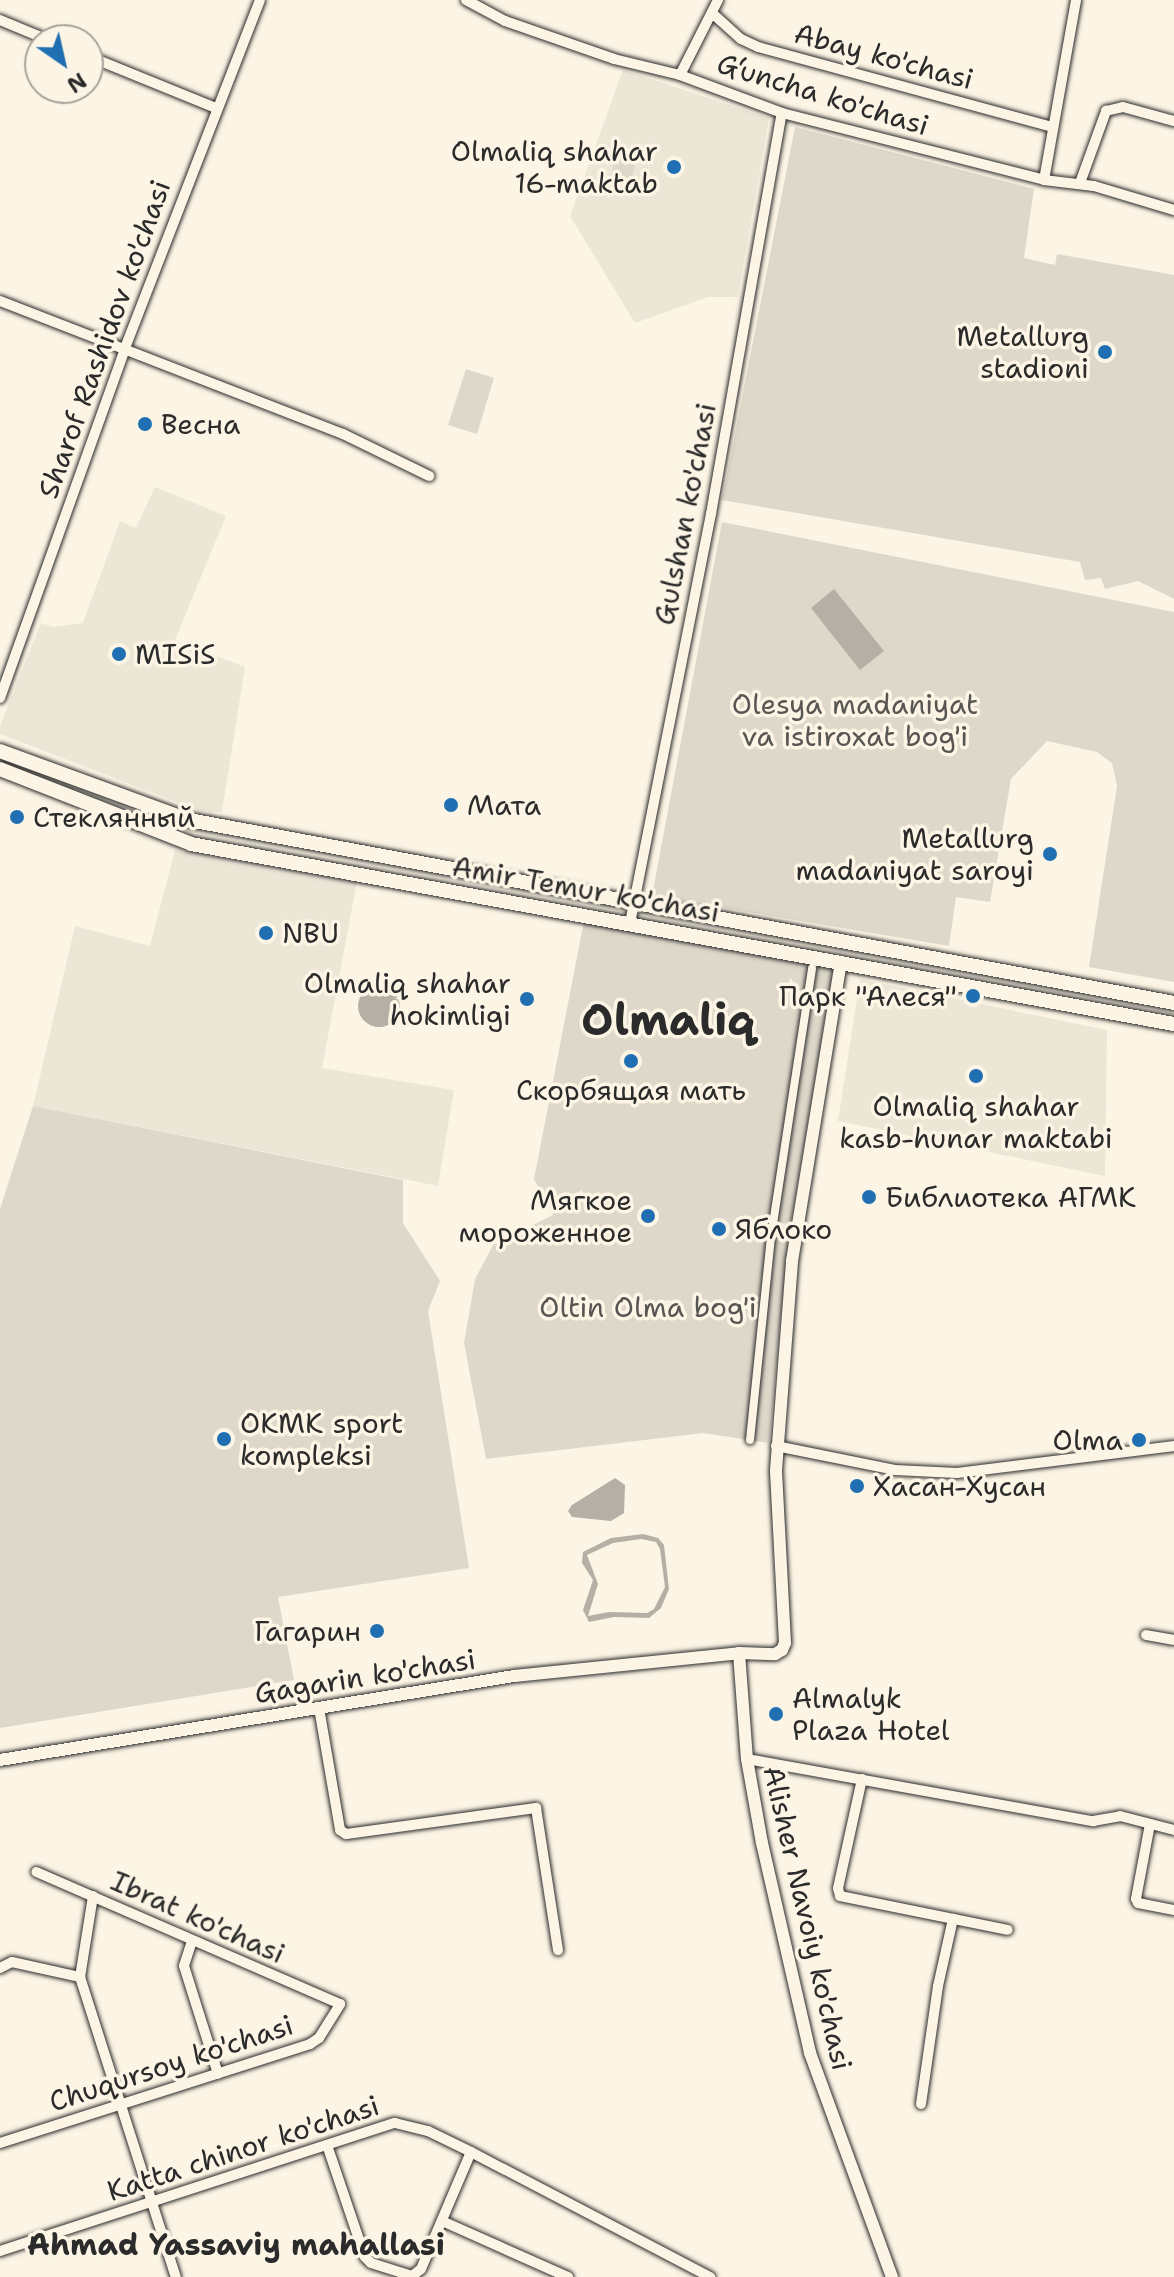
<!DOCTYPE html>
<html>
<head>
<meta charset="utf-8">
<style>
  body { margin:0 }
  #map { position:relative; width:1174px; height:2277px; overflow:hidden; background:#fcf5e5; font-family:"Shantell Sans",sans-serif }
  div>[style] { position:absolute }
  .built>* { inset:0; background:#ece6d7 }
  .green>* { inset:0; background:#ded8ca }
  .water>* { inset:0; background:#b4b0a5 }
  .round { border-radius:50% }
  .roads { filter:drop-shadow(0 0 2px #2b2b2b) drop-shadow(0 0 2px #2b2b2b) }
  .pedestrian>* { height:8px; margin:-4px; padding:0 4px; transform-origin:4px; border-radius:4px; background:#fcf5e5 }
  .minor>* { height:10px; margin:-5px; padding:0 5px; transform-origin:5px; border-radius:5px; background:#fcf5e5 }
  .tertiary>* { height:12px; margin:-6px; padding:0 6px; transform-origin:6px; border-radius:6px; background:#fcf5e5 }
  .secondary>* { height:14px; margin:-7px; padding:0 7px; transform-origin:7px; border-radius:7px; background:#fcf5e5 }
  .dots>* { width:22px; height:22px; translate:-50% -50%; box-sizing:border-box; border:4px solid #fcf5e5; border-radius:50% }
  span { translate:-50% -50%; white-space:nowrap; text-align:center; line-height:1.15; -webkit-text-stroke:7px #fcf5e5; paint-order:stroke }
  .street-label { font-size:28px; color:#2b2b2b }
  .poi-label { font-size:28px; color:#2b2b2b }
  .right { translate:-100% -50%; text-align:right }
  .left { translate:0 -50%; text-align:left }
  .park-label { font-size:28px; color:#585653 }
  .neighbourhood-label { font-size:30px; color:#2b2b2b; font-weight:700 }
  .town-label { font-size:44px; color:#2b2b2b; font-weight:700 }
  .north { position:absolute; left:24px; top:24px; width:80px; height:80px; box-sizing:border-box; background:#fcf5e5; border:2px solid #a8a49b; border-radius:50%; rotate:146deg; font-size:22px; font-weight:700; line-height:32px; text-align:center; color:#2b2b2b }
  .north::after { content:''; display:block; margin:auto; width:28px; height:36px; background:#1f6fb2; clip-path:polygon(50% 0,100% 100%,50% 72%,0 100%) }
</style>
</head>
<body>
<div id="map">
  <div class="built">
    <div style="clip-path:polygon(623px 70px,769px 118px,738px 297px,708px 297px,635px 323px,570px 216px)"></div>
    <div style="clip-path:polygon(155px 487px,226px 516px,175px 640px,245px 667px,222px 812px,200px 811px,0 734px,0 726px,41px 623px,53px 627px,83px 623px,120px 521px,136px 528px)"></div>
    <div style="clip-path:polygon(175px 850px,357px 881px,322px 1068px,454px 1090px,438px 1186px,33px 1106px,75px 926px,150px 946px)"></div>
    <div style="clip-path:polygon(860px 979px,1107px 1030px,1105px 1176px,838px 1121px)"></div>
  </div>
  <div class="green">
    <div style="clip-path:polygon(795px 127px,1034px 189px,1024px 258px,1055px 265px,1057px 254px,1174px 275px,1174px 599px,1138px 581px,1105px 589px,1101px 578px,1085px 580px,1080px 562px,722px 500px)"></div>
    <div style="clip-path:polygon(618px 145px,639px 149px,630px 185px,610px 180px)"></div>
    <div style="clip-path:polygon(466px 369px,494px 378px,477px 434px,448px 425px)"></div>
    <div style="clip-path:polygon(722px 522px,1174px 612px,1174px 982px,1089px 967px,1117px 786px,1112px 763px,1097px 752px,1047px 741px,1011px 779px,990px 902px,956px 897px,949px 946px,652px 896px)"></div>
    <div style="clip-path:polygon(584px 921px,834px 966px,788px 1241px,769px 1443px,703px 1433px,486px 1459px,464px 1343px,475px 1279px,493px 1245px,553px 1215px,534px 1179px)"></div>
    <div style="clip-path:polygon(33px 1106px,403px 1180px,403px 1223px,440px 1281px,428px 1311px,469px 1568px,278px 1597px,294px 1680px,0 1728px,0 1209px)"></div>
  </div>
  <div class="water">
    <div style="clip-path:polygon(834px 589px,884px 651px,860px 670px,811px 608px)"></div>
    <div class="round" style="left:358px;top:985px;width:42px;height:42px"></div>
    <div style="clip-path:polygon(615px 1478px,625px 1485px,624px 1513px,611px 1521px,572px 1517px,568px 1511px,572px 1505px)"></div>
    <div style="clip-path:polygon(evenodd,643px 1534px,658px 1538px,664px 1545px,669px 1589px,661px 1608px,649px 1618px,614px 1617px,589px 1622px,583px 1610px,593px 1580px,582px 1563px,583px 1552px,611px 1538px,643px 1534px,641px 1539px,656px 1542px,660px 1549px,665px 1587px,654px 1609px,647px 1613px,609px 1612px,588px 1616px,598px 1584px,587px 1555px,613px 1543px,641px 1539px)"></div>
  </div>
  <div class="roads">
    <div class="pedestrian">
      <div style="left:750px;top:1440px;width:204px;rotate:-84.1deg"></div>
      <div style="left:771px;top:1237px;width:272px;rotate:-81.3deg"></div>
    </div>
    <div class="minor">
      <div style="left:466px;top:0;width:44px;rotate:28.3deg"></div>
      <div style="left:505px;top:21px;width:115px;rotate:19.2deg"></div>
      <div style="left:614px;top:59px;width:68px;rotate:13.6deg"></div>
      <div style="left:680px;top:75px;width:109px;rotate:20.4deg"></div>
      <div style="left:782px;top:113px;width:270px;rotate:14.3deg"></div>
      <div style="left:1044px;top:180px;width:50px;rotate:6.8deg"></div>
      <div style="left:1094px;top:186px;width:84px;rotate:16.7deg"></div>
      <div style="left:712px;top:13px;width:39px;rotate:42deg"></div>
      <div style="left:741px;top:39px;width:19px;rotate:25deg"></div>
      <div style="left:758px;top:47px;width:306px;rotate:15.2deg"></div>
      <div style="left:0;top:20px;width:52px;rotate:22.6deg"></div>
      <div style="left:88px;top:56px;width:138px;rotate:22.1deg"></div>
      <div style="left:680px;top:75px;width:84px;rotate:-63.1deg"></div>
      <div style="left:1044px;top:180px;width:183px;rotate:-79.9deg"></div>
      <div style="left:1080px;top:183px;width:77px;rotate:-70.1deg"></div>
      <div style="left:1106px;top:111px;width:17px;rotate:-13deg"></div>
      <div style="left:1123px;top:107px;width:53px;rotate:15.4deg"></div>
      <div style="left:0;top:301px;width:368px;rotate:21.2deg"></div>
      <div style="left:343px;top:434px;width:96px;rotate:26deg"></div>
      <div style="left:0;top:698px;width:372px;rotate:-70.3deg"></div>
      <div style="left:125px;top:348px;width:373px;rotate:-68.8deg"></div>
      <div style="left:630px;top:923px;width:417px;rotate:-78.8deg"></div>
      <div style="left:711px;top:514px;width:407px;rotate:-80deg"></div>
      <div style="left:776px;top:1446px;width:121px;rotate:11.4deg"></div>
      <div style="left:895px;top:1470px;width:62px;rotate:2.8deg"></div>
      <div style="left:957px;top:1473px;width:219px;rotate:-7.1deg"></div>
      <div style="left:1146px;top:1635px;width:28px;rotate:10deg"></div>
      <div style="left:319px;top:1708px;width:124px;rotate:80.2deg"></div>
      <div style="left:340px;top:1830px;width:7px;rotate:34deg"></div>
      <div style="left:346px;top:1834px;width:192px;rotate:-7.8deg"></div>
      <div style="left:536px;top:1808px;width:144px;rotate:81.2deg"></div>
      <div style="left:747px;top:1759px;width:352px;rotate:10.2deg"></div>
      <div style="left:1093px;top:1821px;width:27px;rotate:-10deg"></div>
      <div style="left:1120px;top:1816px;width:56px;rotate:14.5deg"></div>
      <div style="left:862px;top:1779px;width:112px;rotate:102.4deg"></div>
      <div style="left:838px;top:1888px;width:8px;rotate:76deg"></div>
      <div style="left:840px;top:1896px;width:171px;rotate:11.4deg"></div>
      <div style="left:1150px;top:1824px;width:76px;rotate:100.6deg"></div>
      <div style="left:1136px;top:1899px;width:4px;rotate:63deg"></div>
      <div style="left:1138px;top:1903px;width:37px;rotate:11deg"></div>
      <div style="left:93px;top:1896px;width:82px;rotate:99.1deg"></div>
      <div style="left:80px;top:1977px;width:315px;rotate:72.3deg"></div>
      <div style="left:192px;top:1941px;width:26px;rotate:108deg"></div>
      <div style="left:184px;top:1966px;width:113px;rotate:72.5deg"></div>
      <div style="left:0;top:1968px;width:13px;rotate:-27deg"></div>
      <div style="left:12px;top:1962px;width:70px;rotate:12.4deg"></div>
      <div style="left:921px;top:2104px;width:119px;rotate:-81.8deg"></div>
      <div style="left:938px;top:1986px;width:69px;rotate:-77.4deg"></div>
      <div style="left:0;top:2143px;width:325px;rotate:-17.7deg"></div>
      <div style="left:310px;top:2044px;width:11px;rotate:-34deg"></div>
      <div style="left:319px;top:2038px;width:40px;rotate:-58deg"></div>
      <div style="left:340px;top:2004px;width:331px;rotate:-156.5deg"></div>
      <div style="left:327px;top:2145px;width:118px;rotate:71.3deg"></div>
      <div style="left:365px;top:2257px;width:8px;rotate:45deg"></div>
      <div style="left:371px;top:2263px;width:43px;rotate:17.6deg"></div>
      <div style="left:412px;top:2276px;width:11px;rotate:-38deg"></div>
      <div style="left:421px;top:2269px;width:127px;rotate:-66.9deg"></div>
      <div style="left:442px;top:2221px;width:138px;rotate:24deg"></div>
      <div style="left:0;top:2251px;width:415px;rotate:-18deg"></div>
      <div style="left:395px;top:2123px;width:34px;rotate:14deg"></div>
      <div style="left:428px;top:2131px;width:48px;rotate:26deg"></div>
      <div style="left:471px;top:2152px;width:270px;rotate:27.6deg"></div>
    </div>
    <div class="tertiary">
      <div style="left:739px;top:1653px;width:106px;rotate:85.7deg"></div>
      <div style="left:747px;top:1759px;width:85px;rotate:79.9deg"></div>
      <div style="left:762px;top:1843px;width:215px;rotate:77.1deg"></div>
      <div style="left:810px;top:2053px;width:239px;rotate:69.9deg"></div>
      <div style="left:0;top:1760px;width:521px;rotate:-9.28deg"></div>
      <div style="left:514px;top:1676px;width:226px;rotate:-5.8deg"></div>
      <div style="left:739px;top:1653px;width:36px;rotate:2deg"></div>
      <div style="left:775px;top:1654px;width:8px;rotate:-30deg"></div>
      <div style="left:782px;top:1650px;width:8px;rotate:-67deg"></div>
      <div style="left:785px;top:1643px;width:173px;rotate:-93deg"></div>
      <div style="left:776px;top:1470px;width:210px;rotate:-85.6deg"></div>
      <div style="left:792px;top:1261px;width:303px;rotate:-80.7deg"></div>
    </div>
    <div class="secondary">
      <div style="left:0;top:751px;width:201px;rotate:20.1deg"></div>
      <div style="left:189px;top:820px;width:1002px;rotate:10.52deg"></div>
      <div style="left:0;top:769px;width:205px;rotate:21.4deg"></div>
      <div style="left:191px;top:844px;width:999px;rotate:10.38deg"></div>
    </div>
  </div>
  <div class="dots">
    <div style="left:674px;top:167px;background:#1f6fb2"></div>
    <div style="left:1105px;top:352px;background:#1f6fb2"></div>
    <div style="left:145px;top:424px;background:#1f6fb2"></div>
    <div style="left:119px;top:654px;background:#1f6fb2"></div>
    <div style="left:451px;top:805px;background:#1f6fb2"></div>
    <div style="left:17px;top:817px;background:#1f6fb2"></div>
    <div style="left:1050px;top:854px;background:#1f6fb2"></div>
    <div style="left:266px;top:933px;background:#1f6fb2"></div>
    <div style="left:973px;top:996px;background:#1f6fb2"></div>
    <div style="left:527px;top:999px;background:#1f6fb2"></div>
    <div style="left:631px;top:1061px;background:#1f6fb2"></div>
    <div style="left:976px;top:1076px;background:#1f6fb2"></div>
    <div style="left:869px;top:1197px;background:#1f6fb2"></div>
    <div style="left:648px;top:1216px;background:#1f6fb2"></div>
    <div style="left:719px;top:1229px;background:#1f6fb2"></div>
    <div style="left:224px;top:1439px;background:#1f6fb2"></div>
    <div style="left:1139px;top:1440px;background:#1f6fb2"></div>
    <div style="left:857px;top:1486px;background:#1f6fb2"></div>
    <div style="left:377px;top:1631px;background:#1f6fb2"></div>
    <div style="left:776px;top:1714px;background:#1f6fb2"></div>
  </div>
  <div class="street-label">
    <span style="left:884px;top:56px;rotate:15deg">Abay ko'chasi</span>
    <span style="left:823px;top:94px;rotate:17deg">G‘uncha ko'chasi</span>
    <span style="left:104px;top:339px;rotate:-70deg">Sharof Rashidov ko'chasi</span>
    <span style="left:685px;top:514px;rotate:-79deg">Gulshan ko'chasi</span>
    <span style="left:586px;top:889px;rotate:10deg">Amir Temur ko'chasi</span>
    <span style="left:365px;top:1676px;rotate:-9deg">Gagarin ko'chasi</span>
    <span style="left:198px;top:1917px;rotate:24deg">Ibrat ko'chasi</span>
    <span style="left:808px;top:1918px;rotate:77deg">Alisher Navoiy ko'chasi</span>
    <span style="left:171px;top:2063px;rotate:-18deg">Chuqursoy ko'chasi</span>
    <span style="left:243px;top:2148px;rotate:-18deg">Katta chinor ko'chasi</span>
  </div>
  <div class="poi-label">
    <span class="right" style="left:658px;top:167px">Olmaliq shahar<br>16-maktab</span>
    <span class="right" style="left:1089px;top:352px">Metallurg<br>stadioni</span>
    <span class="left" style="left:161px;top:424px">Весна</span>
    <span class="left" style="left:135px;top:654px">MISiS</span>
    <span class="left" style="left:467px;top:805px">Мата</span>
    <span class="left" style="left:33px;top:817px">Стеклянный</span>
    <span class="right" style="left:1034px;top:854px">Metallurg<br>madaniyat saroyi</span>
    <span class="left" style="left:282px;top:933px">NBU</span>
    <span class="right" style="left:511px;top:999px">Olmaliq shahar<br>hokimligi</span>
    <span class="right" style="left:957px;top:996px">Парк "Алеся"</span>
    <span style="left:631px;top:1090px">Скорбящая мать</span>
    <span style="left:976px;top:1122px">Olmaliq shahar<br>kasb-hunar maktabi</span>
    <span class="left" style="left:885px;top:1197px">Библиотека АГМК</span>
    <span class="right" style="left:632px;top:1216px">Мягкое<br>мороженное</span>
    <span class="left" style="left:735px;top:1229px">Яблоко</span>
    <span class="left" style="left:240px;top:1439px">OKMK sport<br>kompleksi</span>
    <span class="right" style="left:1123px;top:1440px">Olma</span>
    <span class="left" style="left:873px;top:1486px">Хасан-Хусан</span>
    <span class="right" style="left:361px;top:1631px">Гагарин</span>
    <span class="left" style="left:792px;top:1714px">Almalyk<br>Plaza Hotel</span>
  </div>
  <div class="park-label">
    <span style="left:855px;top:720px">Olesya madaniyat<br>va istiroxat bog'i</span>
    <span style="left:648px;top:1307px">Oltin Olma bog'i</span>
  </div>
  <div class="neighbourhood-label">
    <span style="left:236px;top:2245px">Ahmad Yassaviy mahallasi</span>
  </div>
  <div class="town-label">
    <span style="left:668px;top:1020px">Olmaliq</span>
  </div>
  <div class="north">N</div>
</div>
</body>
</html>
